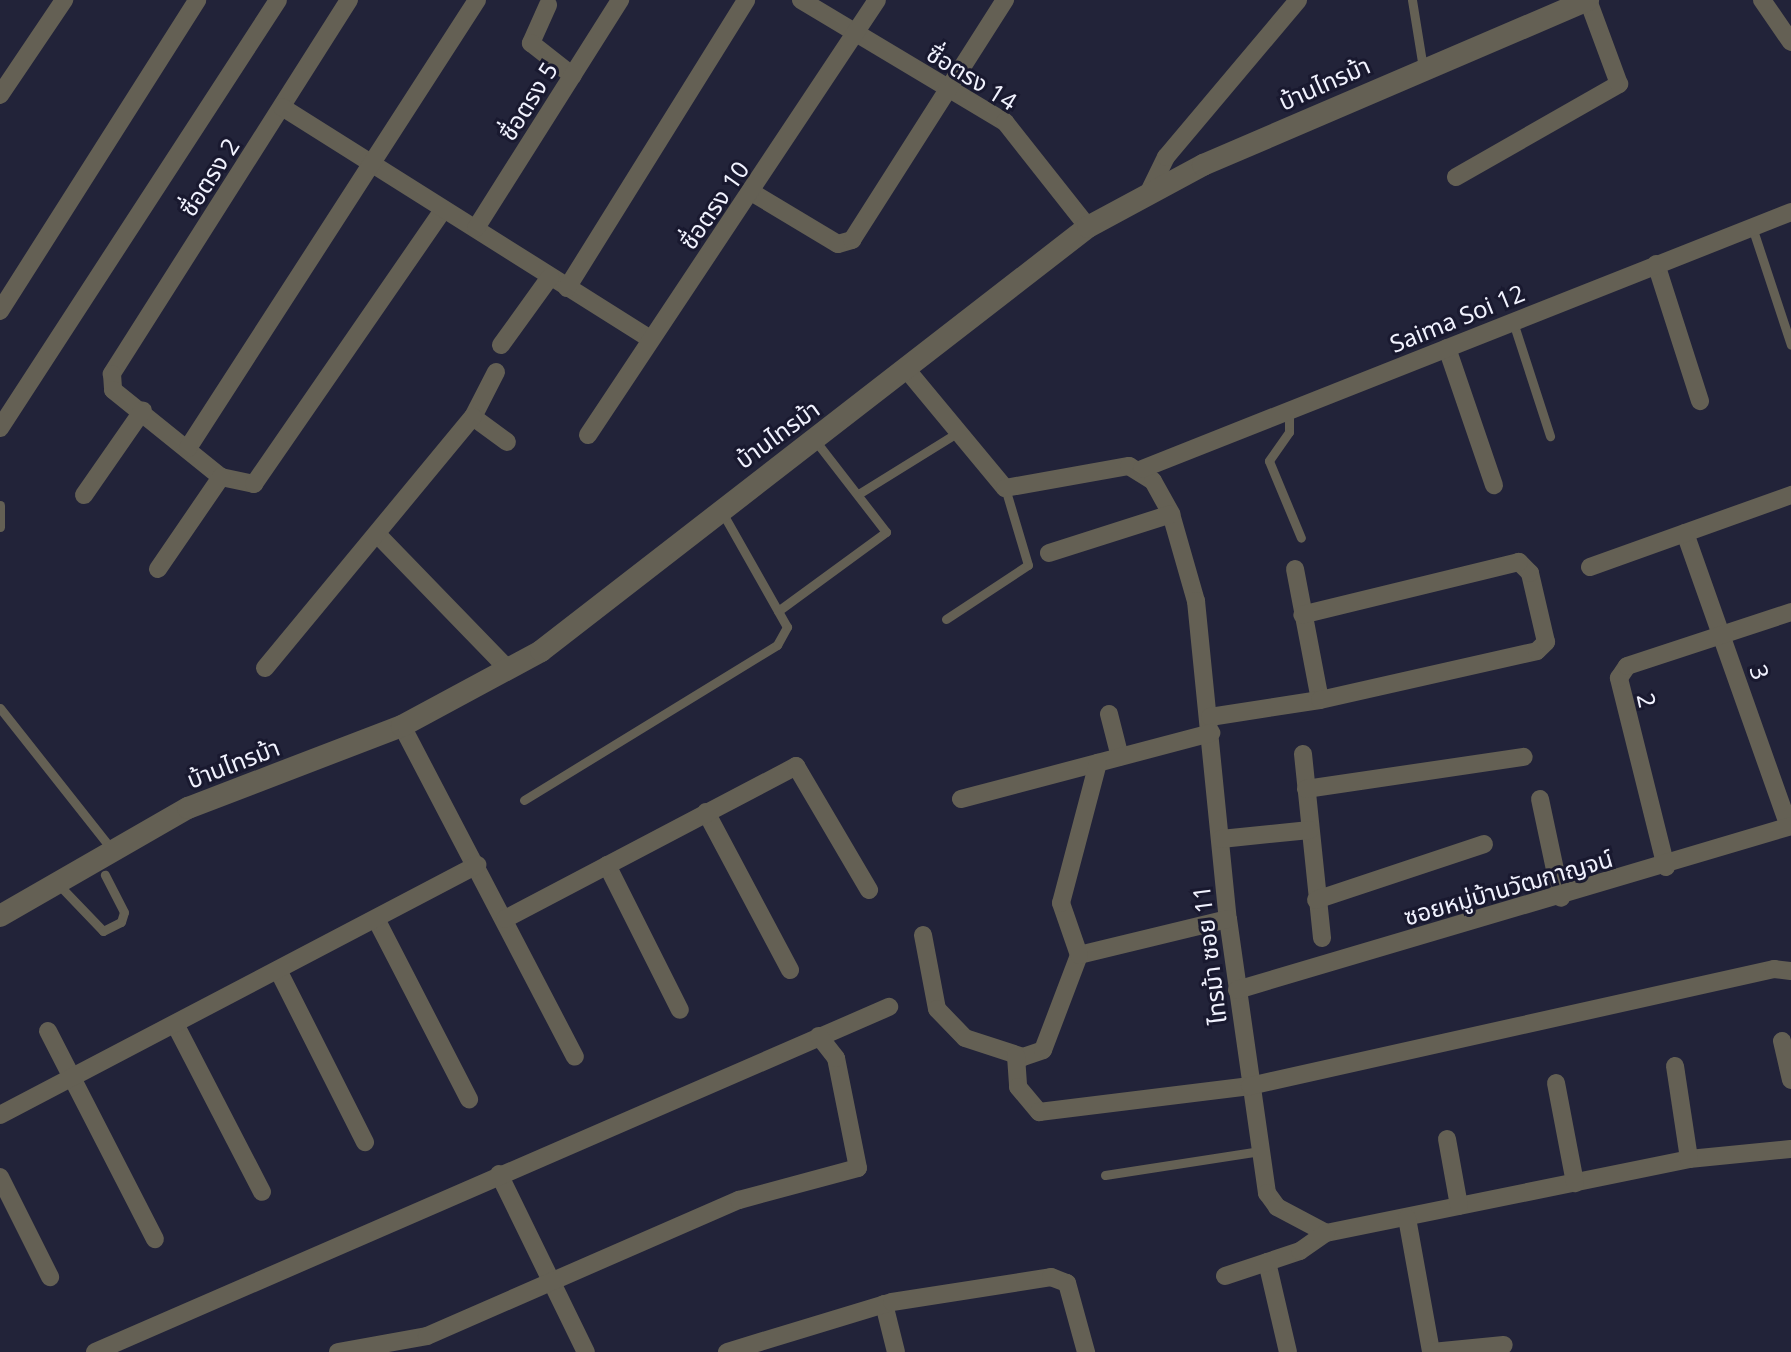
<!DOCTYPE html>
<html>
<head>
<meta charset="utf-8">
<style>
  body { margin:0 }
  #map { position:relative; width:1791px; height:1352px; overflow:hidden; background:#222339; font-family:"Noto Sans","Noto Sans Thai",sans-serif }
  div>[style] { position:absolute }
  .service>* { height:9px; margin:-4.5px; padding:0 4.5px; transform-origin:4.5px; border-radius:4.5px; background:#646054 }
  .minor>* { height:18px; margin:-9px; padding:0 9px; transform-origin:9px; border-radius:9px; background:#646054 }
  .tertiary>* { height:22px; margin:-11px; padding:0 11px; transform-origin:11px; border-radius:11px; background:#646054 }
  span { translate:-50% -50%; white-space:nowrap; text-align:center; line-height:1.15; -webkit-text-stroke:6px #19192f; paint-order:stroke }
  .street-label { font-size:24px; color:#f1f2fe }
</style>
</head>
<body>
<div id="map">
  <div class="service">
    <div style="left:1412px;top:0;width:69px;rotate:80.8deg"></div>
    <div style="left:1752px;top:227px;width:124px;rotate:71.7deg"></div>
    <div style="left:1513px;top:322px;width:120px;rotate:72deg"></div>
    <div style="left:1289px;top:411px;width:21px;rotate:90deg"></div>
    <div style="left:1289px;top:432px;width:35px;rotate:125deg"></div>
    <div style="left:1269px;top:461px;width:83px;rotate:67.4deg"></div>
    <div style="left:860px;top:493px;width:112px;rotate:-31.8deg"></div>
    <div style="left:0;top:505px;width:22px;rotate:90deg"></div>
    <div style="left:778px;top:611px;width:134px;rotate:-36.2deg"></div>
    <div style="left:886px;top:532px;width:118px;rotate:-127.7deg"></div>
    <div style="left:946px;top:619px;width:98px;rotate:-33.4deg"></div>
    <div style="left:1028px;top:565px;width:80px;rotate:-106.6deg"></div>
    <div style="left:0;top:708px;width:182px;rotate:51.7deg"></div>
    <div style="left:524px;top:800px;width:297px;rotate:-31.5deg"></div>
    <div style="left:777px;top:645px;width:21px;rotate:-61deg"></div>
    <div style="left:787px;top:627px;width:132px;rotate:-119.5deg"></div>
    <div style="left:58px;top:884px;width:65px;rotate:46.2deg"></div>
    <div style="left:103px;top:931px;width:20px;rotate:-27deg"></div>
    <div style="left:121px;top:922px;width:10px;rotate:-73deg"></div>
    <div style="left:124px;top:912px;width:42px;rotate:-117.2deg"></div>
    <div style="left:1105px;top:1175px;width:157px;rotate:-8.8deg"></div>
  </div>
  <div class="minor">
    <div style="left:349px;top:0;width:443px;rotate:122.4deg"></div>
    <div style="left:112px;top:374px;width:16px;rotate:86deg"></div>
    <div style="left:113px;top:390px;width:139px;rotate:38.9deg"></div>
    <div style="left:221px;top:477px;width:34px;rotate:12deg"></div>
    <div style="left:254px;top:484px;width:333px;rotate:-55.4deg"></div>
    <div style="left:801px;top:0;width:238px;rotate:30.9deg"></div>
    <div style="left:1005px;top:122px;width:134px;rotate:51.7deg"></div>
    <div style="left:1762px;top:0;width:51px;rotate:55.4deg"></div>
    <div style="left:548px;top:5px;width:42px;rotate:114.1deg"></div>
    <div style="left:531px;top:43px;width:53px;rotate:38.2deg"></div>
    <div style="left:0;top:95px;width:115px;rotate:-56deg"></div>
    <div style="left:282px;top:107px;width:435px;rotate:32.2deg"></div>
    <div style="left:1456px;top:177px;width:188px;rotate:-29.7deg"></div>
    <div style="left:1619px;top:84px;width:90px;rotate:-110.3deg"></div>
    <div style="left:753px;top:193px;width:99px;rotate:31deg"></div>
    <div style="left:838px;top:244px;width:15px;rotate:-16deg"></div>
    <div style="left:852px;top:240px;width:285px;rotate:-57.5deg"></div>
    <div style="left:1148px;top:194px;width:41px;rotate:-64.1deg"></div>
    <div style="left:1166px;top:157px;width:205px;rotate:-49.9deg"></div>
    <div style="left:476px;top:228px;width:270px;rotate:-57.7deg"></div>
    <div style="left:1656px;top:264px;width:144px;rotate:72.2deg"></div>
    <div style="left:567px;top:288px;width:339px;rotate:-58.1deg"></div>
    <div style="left:0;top:311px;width:368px;rotate:-57.6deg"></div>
    <div style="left:501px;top:345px;width:84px;rotate:-54.2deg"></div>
    <div style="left:1447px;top:348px;width:145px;rotate:71.1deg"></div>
    <div style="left:907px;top:370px;width:153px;rotate:50.3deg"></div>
    <div style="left:1005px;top:488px;width:126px;rotate:-10.1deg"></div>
    <div style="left:1129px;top:466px;width:28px;rotate:32deg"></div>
    <div style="left:1153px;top:481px;width:38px;rotate:61deg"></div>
    <div style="left:1171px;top:514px;width:91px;rotate:74deg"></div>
    <div style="left:1196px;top:601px;width:320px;rotate:84.3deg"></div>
    <div style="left:1228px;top:919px;width:277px;rotate:81.9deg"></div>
    <div style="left:1267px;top:1193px;width:17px;rotate:54deg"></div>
    <div style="left:1277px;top:1207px;width:55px;rotate:28deg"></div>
    <div style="left:1326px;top:1233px;width:370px;rotate:-11.5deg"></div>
    <div style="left:1689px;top:1159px;width:102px;rotate:-5.6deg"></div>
    <div style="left:496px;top:372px;width:51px;rotate:117.1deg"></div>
    <div style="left:473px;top:417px;width:42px;rotate:36.3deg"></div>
    <div style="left:0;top:428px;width:510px;rotate:-56.99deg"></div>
    <div style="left:588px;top:435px;width:522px;rotate:-56.4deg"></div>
    <div style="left:188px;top:448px;width:533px;rotate:-57.17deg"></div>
    <div style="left:1142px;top:469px;width:698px;rotate:-21.6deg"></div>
    <div style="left:84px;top:495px;width:103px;rotate:-55.2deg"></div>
    <div style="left:1685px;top:533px;width:311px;rotate:70.5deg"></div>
    <div style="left:378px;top:535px;width:187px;rotate:45.9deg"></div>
    <div style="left:1049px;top:553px;width:128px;rotate:-17.7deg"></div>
    <div style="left:1590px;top:567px;width:214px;rotate:-19.7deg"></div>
    <div style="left:158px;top:569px;width:112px;rotate:-55.6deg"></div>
    <div style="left:1295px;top:569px;width:133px;rotate:79.2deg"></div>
    <div style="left:265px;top:668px;width:326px;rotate:-50.4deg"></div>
    <div style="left:1109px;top:714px;width:44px;rotate:75.7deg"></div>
    <div style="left:1210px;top:717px;width:111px;rotate:-8.8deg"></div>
    <div style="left:1320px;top:700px;width:222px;rotate:-12.7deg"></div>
    <div style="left:1537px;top:651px;width:13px;rotate:-45deg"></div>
    <div style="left:1546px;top:642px;width:71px;rotate:-103.1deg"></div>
    <div style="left:1530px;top:573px;width:16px;rotate:-135deg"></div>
    <div style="left:1519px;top:562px;width:223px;rotate:166.3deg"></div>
    <div style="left:402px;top:726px;width:373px;rotate:62.4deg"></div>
    <div style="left:1303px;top:754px;width:185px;rotate:84.1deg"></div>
    <div style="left:1306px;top:789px;width:220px;rotate:-8.4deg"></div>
    <div style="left:961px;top:799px;width:259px;rotate:-14.8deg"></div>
    <div style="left:1540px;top:799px;width:101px;rotate:78deg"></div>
    <div style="left:706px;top:812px;width:179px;rotate:62deg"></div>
    <div style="left:1221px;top:839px;width:89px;rotate:-5.8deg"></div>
    <div style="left:607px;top:865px;width:162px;rotate:63.3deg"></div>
    <div style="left:1666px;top:867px;width:195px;rotate:-104deg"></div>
    <div style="left:1619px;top:678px;width:14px;rotate:-56deg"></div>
    <div style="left:1627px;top:666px;width:173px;rotate:-18.2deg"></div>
    <div style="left:1316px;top:900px;width:177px;rotate:-18.4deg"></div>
    <div style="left:376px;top:919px;width:203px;rotate:62.7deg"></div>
    <div style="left:505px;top:919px;width:329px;rotate:-27.7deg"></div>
    <div style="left:796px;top:766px;width:144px;rotate:59.5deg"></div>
    <div style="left:923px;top:935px;width:75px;rotate:79.3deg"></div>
    <div style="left:937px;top:1009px;width:40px;rotate:46deg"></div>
    <div style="left:965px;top:1038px;width:61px;rotate:18.1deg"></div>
    <div style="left:1023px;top:1057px;width:21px;rotate:-19deg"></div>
    <div style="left:1043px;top:1050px;width:102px;rotate:-69.2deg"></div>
    <div style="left:1079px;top:955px;width:153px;rotate:-13.6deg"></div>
    <div style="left:1079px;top:955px;width:55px;rotate:-109.1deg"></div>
    <div style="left:1061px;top:903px;width:145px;rotate:-75.2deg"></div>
    <div style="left:278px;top:970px;width:193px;rotate:63.2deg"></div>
    <div style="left:1237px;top:990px;width:578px;rotate:-16.49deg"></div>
    <div style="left:175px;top:1024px;width:189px;rotate:62.6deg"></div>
    <div style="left:48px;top:1031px;width:234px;rotate:62.8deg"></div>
    <div style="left:1782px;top:1041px;width:40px;rotate:77deg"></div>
    <div style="left:1016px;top:1056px;width:31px;rotate:86deg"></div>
    <div style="left:1018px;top:1087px;width:33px;rotate:50deg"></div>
    <div style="left:1039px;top:1112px;width:213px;rotate:-7deg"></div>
    <div style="left:1250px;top:1086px;width:537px;rotate:-12.59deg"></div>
    <div style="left:1774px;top:969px;width:17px;rotate:7deg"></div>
    <div style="left:1675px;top:1066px;width:94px;rotate:81.4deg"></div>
    <div style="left:1556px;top:1083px;width:102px;rotate:79.2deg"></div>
    <div style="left:0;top:1115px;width:539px;rotate:-27.66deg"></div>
    <div style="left:1447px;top:1139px;width:68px;rotate:79.8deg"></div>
    <div style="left:499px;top:1174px;width:198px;rotate:64deg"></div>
    <div style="left:0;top:1177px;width:112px;rotate:63.4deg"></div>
    <div style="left:1407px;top:1218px;width:136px;rotate:79.8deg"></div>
    <div style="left:1267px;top:1262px;width:92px;rotate:76.9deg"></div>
    <div style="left:1225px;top:1276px;width:79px;rotate:-18.4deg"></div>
    <div style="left:1300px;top:1251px;width:32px;rotate:-35deg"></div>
    <div style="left:884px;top:1304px;width:49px;rotate:76deg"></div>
    <div style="left:95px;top:1352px;width:866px;rotate:-23.49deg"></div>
    <div style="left:338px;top:1352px;width:90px;rotate:-10.2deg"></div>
    <div style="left:427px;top:1336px;width:340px;rotate:-23.6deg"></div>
    <div style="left:739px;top:1200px;width:123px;rotate:-15.1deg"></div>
    <div style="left:858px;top:1168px;width:112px;rotate:-101.3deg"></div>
    <div style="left:836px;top:1058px;width:28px;rotate:-128deg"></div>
    <div style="left:727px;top:1352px;width:172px;rotate:-16.9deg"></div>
    <div style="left:892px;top:1302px;width:161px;rotate:-8.9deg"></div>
    <div style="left:1051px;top:1277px;width:17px;rotate:21deg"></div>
    <div style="left:1067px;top:1283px;width:72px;rotate:74.6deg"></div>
    <div style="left:1432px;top:1352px;width:72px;rotate:-5.6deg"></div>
  </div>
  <div class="tertiary">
    <div style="left:0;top:916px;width:217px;rotate:-29.9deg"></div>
    <div style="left:188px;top:808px;width:229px;rotate:-21deg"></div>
    <div style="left:402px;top:726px;width:158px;rotate:-28.3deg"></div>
    <div style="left:541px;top:651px;width:692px;rotate:-37.78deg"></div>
    <div style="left:1088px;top:227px;width:131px;rotate:-28.3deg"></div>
    <div style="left:1203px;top:165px;width:419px;rotate:-23.2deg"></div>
  </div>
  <div class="street-label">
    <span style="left:972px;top:77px;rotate:32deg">ซื่อตรง 14</span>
    <span style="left:1324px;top:83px;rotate:-24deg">บ้านไทรม้า</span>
    <span style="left:528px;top:101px;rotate:-58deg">ซื่อตรง 5</span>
    <span style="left:209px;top:177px;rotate:-57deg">ซื่อตรง 2</span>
    <span style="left:714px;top:205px;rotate:-55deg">ซื่อตรง 10</span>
    <span style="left:1457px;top:318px;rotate:-22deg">Saima Soi 12</span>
    <span style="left:777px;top:434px;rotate:-36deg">บ้านไทรม้า</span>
    <span style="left:1760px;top:672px;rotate:71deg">3</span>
    <span style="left:1647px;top:700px;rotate:77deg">2</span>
    <span style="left:233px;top:763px;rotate:-21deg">บ้านไทรม้า</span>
    <span style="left:1508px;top:887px;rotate:-16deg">ซอยหมู่บ้านวัฒกาญจน์</span>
    <span style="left:1209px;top:955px;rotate:-97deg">ไทรม้า ซอย 11</span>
  </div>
</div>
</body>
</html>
